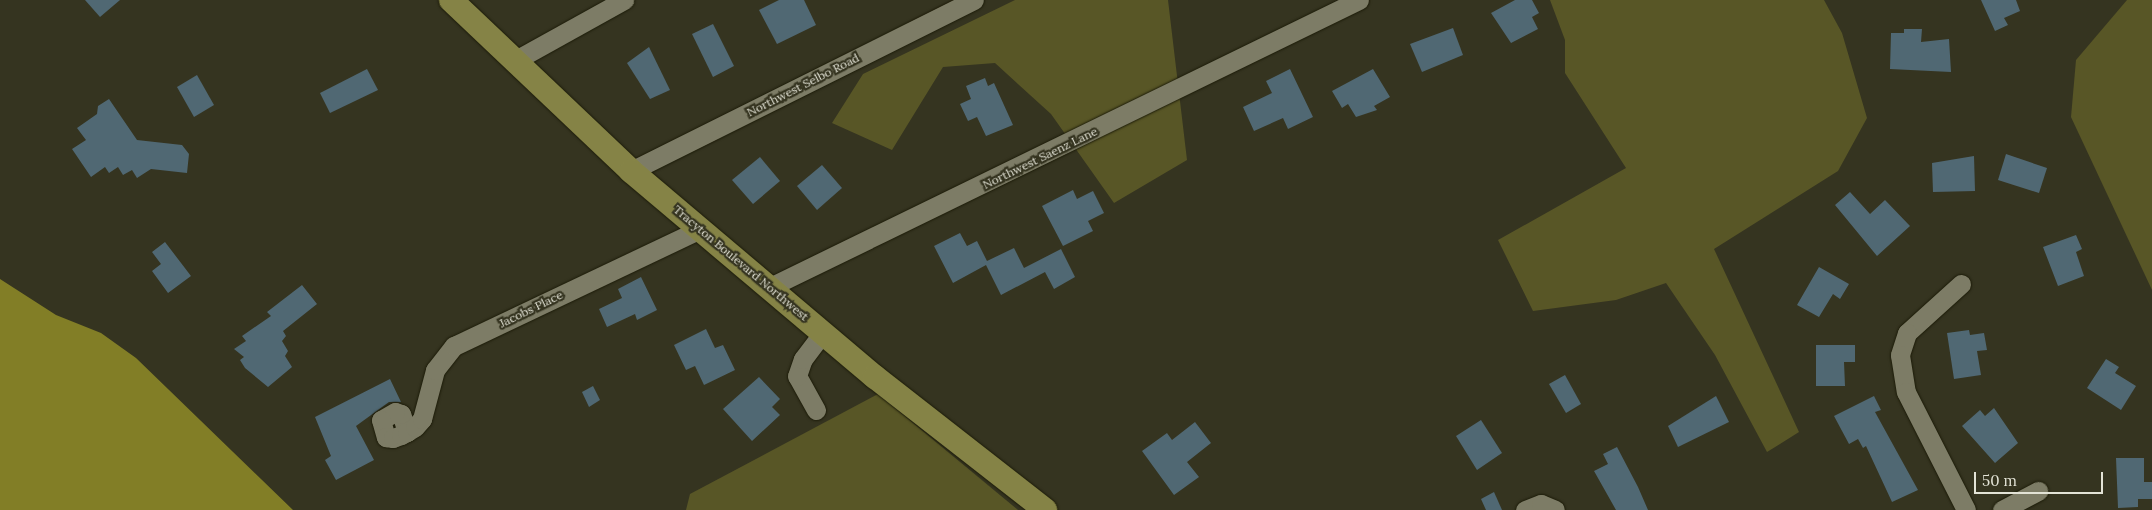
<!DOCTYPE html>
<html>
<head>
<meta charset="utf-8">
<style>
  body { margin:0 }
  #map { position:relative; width:2152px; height:510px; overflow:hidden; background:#353420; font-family:Lora,serif }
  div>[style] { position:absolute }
  .green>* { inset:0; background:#585626 }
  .water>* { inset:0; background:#827e26 }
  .building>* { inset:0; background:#506873 }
  .roads { filter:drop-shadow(0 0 1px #1c1b08) drop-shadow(0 0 1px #1c1b08) }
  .minor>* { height:19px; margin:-9.5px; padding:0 9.5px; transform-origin:9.5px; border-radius:9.5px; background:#7d7c66 }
  .major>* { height:24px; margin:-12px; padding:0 12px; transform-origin:12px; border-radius:12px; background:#858346 }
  span { translate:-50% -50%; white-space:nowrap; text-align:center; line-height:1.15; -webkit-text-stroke:4.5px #353420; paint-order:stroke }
  .street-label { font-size:12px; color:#e3e3d6 }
  .scale { position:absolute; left:1974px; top:472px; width:129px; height:22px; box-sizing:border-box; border:2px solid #e3e3d6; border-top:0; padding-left:6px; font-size:15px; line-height:18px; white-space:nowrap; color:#e3e3d6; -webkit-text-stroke:4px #353420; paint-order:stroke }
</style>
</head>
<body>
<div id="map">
  <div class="green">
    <div style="clip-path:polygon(1015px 0,1168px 0,1187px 160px,1114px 203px,1051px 114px,995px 63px,943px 67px,892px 150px,832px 123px,863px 74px)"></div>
    <div style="clip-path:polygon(1550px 0,1824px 0,1842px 33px,1867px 118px,1838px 171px,1714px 249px,1799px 432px,1767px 452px,1715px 355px,1666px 283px,1616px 300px,1533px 311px,1498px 240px,1626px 168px,1565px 73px,1565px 40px)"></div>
    <div style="clip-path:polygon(2127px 0,2152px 0,2152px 290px,2071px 117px,2076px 60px)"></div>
    <div style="clip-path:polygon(878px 394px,1018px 510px,686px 510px,690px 494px)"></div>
  </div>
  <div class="water">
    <div style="clip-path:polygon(0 279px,56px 315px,101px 333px,136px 358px,293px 510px,0 510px)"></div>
  </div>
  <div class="building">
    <div style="clip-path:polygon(85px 0,120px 0,100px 17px)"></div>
    <div style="clip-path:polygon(779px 0,804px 0,816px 25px,777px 44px,759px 10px)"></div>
    <div style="clip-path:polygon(1515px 0,1532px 0,1539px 13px,1532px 17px,1538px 29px,1511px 43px,1491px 13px)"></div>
    <div style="clip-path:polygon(1981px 0,2016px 0,2020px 11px,2004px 18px,2008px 25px,1995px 31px)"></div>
    <div style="clip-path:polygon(713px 24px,734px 66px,713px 77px,692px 34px)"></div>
    <div style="clip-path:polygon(1453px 28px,1463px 55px,1422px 72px,1410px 44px)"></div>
    <div style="clip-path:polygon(1904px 29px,1922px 29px,1921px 42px,1949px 39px,1951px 72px,1890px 69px,1891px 33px,1904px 33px)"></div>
    <div style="clip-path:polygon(649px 47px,670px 90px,650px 99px,627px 63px)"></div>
    <div style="clip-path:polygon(367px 69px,378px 90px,330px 113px,320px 93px)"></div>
    <div style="clip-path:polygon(1290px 69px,1313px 117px,1288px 129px,1283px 118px,1254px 131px,1243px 107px,1272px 93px,1266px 81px)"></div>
    <div style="clip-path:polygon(1373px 69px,1390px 97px,1374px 106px,1377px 110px,1356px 117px,1348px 104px,1342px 108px,1332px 91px)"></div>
    <div style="clip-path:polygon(197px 75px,214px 105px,194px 117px,177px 87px)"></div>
    <div style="clip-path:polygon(985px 78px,988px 86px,994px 83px,1013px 125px,986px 136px,977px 117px,968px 121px,960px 104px,971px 99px,966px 86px)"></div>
    <div style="clip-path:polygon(109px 99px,137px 140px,182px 145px,189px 154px,187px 173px,151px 169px,137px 178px,132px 170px,123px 175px,118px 167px,109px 173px,105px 167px,91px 177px,72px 149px,86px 140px,77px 128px,97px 114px,98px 106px)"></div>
    <div style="clip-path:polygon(2006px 154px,2047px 168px,2039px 193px,1998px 180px)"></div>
    <div style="clip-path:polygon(1974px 156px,1975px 191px,1933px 192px,1932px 163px)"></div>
    <div style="clip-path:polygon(760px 157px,780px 181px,753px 204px,732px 180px)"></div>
    <div style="clip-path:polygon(822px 165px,842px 188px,817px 210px,797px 186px)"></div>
    <div style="clip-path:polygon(1073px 190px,1077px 199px,1093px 191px,1104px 213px,1088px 221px,1093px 231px,1063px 246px,1042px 206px)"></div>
    <div style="clip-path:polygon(1850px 192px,1870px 214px,1885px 200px,1910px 226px,1877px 256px,1835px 205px)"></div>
    <div style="clip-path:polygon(960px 233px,967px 246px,977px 241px,987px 261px,1014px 248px,1024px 268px,1061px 249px,1075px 277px,1054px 289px,1045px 272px,1001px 295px,986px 265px,953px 283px,934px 246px)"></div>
    <div style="clip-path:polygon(2076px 235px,2082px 249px,2076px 252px,2084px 276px,2058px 286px,2043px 247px)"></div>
    <div style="clip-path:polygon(165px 242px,191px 276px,168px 293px,152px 271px,161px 264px,152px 252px)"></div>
    <div style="clip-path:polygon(1819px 267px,1849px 284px,1840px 299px,1833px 294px,1819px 317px,1797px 305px)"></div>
    <div style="clip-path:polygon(641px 277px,657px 310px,637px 320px,635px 314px,607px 327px,599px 309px,622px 298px,618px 289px)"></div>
    <div style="clip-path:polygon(302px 285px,317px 304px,283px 331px,286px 336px,282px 341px,288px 351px,285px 356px,292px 367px,268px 387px,245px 368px,240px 360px,244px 357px,234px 349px,246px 341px,242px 336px,271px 316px,267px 312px)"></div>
    <div style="clip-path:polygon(706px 329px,715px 348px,723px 345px,735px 370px,704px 385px,695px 366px,686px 370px,674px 345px)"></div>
    <div style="clip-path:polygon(1969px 330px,1970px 335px,1984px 333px,1987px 350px,1977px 351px,1981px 375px,1954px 379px,1947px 333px)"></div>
    <div style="clip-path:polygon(1816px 345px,1855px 345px,1855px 362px,1844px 362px,1845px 386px,1816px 386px)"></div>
    <div style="clip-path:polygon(2106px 359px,2119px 367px,2115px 373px,2136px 386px,2121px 410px,2087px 388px)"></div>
    <div style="clip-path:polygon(1565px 375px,1581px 404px,1566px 413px,1549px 384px)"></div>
    <div style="clip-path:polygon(759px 377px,780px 399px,772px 407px,780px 415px,752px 441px,723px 409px)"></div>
    <div style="clip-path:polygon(390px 379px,401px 402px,389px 402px,356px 426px,374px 460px,336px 480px,325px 460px,331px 456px,315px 417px)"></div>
    <div style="clip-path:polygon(593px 386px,600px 400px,589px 407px,582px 392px)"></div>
    <div style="clip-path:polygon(1716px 396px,1729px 422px,1678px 447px,1668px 426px)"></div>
    <div style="clip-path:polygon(1874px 396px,1881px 410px,1875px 412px,1918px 490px,1892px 502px,1866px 446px,1863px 448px,1858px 439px,1849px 444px,1834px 416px)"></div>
    <div style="clip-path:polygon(1994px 408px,2018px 443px,1995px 463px,1962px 426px,1980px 410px,1985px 416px)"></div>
    <div style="clip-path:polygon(1481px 420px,1502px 453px,1477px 470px,1456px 436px)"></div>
    <div style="clip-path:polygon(1195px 422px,1211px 443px,1187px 462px,1199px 477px,1174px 495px,1142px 451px,1167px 433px,1172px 440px)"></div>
    <div style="clip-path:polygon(1617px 447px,1638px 487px,1648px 510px,1616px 510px,1594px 471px,1608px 464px,1603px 454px)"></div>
    <div style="clip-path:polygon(2116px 458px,2144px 458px,2144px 482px,2152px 482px,2152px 499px,2138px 499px,2138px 507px,2118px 508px)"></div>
    <div style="clip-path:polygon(1494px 492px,1502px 510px,1486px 510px,1481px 499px)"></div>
  </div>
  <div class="roads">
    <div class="minor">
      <div style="left:514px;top:61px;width:126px;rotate:-29deg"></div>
      <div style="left:631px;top:171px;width:383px;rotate:-26.5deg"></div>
      <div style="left:1961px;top:284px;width:73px;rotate:137.8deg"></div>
      <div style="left:1907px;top:333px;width:23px;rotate:108deg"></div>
      <div style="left:1900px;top:355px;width:37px;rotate:81deg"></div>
      <div style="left:1906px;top:392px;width:132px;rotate:63deg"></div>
      <div style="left:770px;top:287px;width:655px;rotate:-25.98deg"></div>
      <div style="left:816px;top:410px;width:39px;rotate:-119deg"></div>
      <div style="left:797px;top:376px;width:18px;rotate:-71deg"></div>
      <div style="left:803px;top:359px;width:34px;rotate:-53deg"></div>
      <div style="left:407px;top:432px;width:19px;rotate:-108deg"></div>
      <div style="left:401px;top:414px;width:6px;rotate:-162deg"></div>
      <div style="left:395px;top:412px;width:16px;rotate:150deg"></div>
      <div style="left:381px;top:420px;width:18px;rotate:74deg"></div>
      <div style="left:386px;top:437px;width:7px;rotate:8deg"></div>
      <div style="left:393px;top:438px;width:9px;rotate:-21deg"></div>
      <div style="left:401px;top:435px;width:7px;rotate:-27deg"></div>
      <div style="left:407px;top:432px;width:9px;rotate:-32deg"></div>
      <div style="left:415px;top:427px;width:11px;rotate:-49deg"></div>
      <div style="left:422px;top:419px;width:51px;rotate:-75.1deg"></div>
      <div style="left:435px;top:370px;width:31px;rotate:-52deg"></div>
      <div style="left:454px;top:346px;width:272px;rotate:-25.4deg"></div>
      <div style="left:1525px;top:510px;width:17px;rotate:-21deg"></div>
      <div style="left:1541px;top:504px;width:15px;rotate:23deg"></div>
      <div style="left:2002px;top:510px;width:41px;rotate:-27.8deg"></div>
    </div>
    <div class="major">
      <div style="left:451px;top:0;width:248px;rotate:43.5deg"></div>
      <div style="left:631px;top:171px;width:319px;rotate:40.2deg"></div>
      <div style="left:875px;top:377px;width:216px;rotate:38deg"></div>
    </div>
  </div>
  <div class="street-label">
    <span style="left:803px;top:85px;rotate:-27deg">Northwest Selbo Road</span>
    <span style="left:1040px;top:158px;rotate:-26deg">Northwest Saenz Lane</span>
    <span style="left:741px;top:263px;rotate:40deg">Tracyton Boulevard Northwest</span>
    <span style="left:531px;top:309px;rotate:-26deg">Jacobs Place</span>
  </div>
  <div class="scale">50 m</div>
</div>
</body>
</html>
